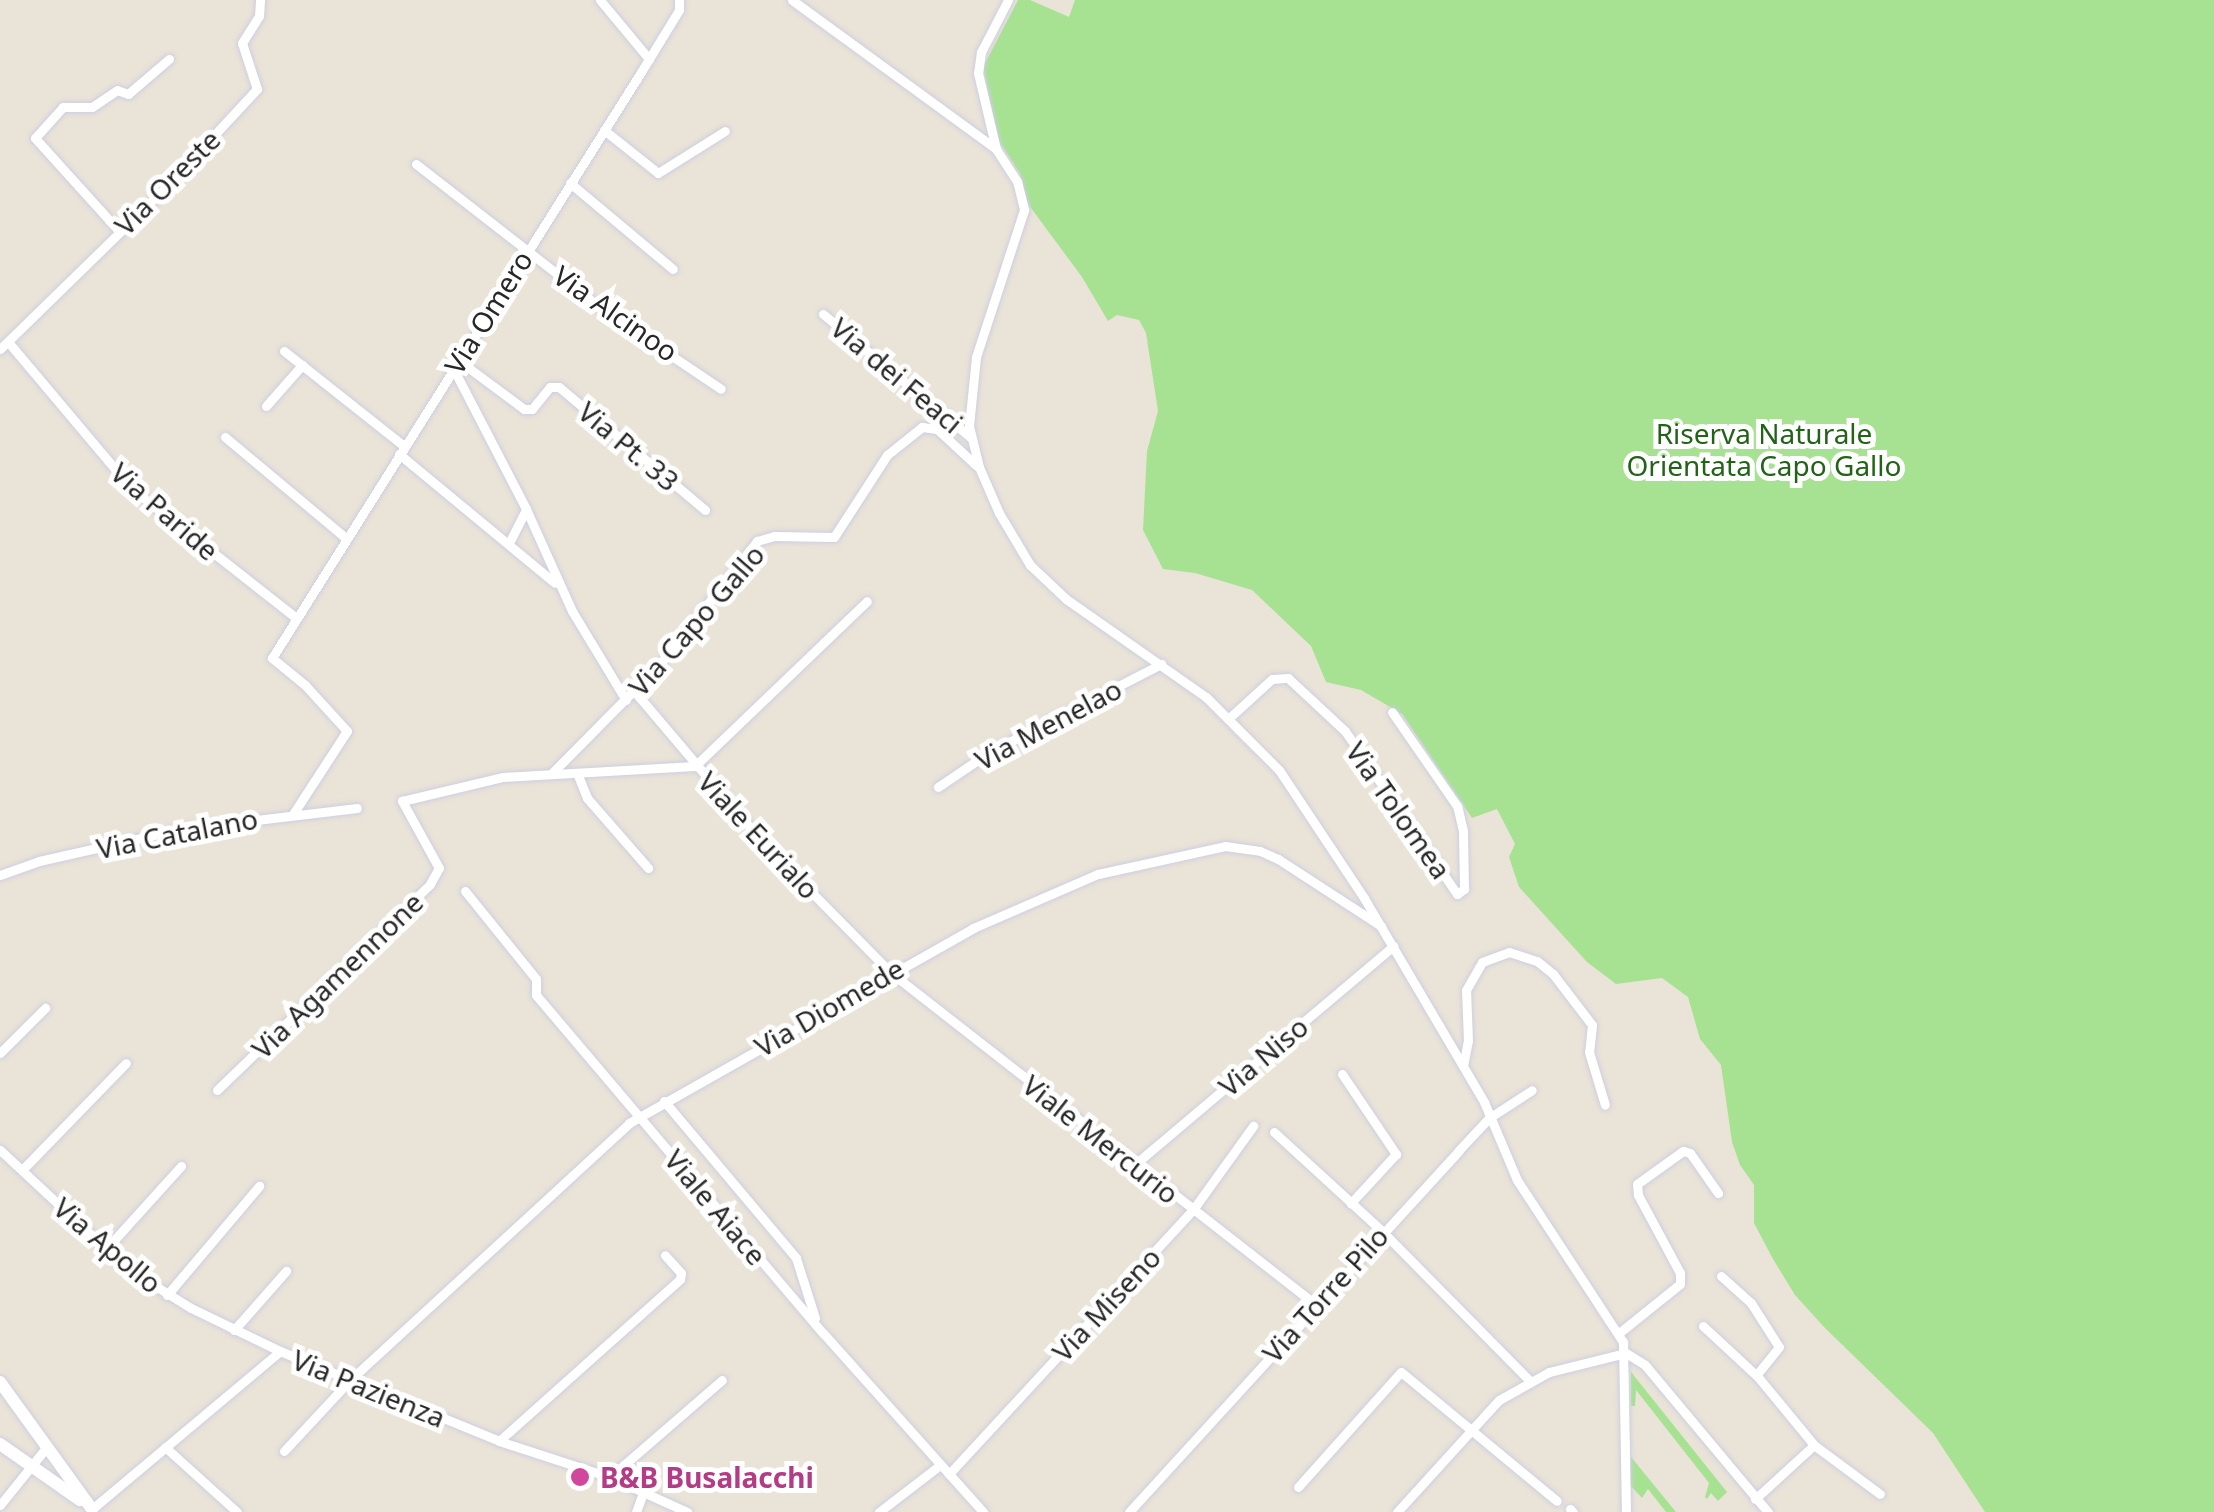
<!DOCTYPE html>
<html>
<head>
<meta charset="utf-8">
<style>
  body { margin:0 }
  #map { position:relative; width:2214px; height:1512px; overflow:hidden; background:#eae3d7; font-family:"Noto Sans",sans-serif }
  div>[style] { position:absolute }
  .green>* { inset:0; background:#a7e292 }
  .roads { filter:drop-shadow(0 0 2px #cdcfe1) drop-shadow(0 0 2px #cdcfe1) }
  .street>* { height:9px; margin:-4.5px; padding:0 4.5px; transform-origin:4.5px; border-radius:4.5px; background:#fff }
  .secondary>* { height:12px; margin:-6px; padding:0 6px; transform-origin:6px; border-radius:6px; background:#fff }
  .dots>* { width:28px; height:28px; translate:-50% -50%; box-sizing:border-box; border:5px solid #fff; border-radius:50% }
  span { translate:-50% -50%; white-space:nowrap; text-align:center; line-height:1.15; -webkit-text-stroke:10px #fff; paint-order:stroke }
  .street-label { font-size:28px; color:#272727 }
  .park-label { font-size:28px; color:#226318 }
  .hotel-label { font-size:28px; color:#b23c85; font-weight:700 }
  .left { translate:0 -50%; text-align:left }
</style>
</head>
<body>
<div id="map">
  <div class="green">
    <div style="clip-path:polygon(1018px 0,1030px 0,1069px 17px,1075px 0,2214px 0,2214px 1512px,1985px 1512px,1933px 1433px,1825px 1328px,1795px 1295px,1773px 1259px,1754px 1223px,1754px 1185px,1740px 1165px,1732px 1142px,1721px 1065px,1700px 1039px,1688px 997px,1662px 978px,1616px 984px,1587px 962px,1519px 887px,1509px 857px,1515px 844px,1497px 809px,1472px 818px,1402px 714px,1361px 690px,1326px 682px,1311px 646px,1252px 590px,1195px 573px,1163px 569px,1143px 530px,1147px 451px,1158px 411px,1146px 333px,1139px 320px,1117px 315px,1108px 321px,1082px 277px,1028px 204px,1020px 174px,999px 141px,983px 67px)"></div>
    <div style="clip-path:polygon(1631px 1372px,1727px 1492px,1718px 1501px,1711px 1493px,1707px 1499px,1705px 1497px,1709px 1483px,1636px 1390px,1635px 1406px,1631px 1406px)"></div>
    <div style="clip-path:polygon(1631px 1457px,1676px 1512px,1666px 1512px,1648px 1489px,1642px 1498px,1630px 1485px)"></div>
  </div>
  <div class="roads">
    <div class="street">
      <div style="left:600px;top:0;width:77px;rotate:50.3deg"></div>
      <div style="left:792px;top:0;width:253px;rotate:36.1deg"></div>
      <div style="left:1008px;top:0;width:59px;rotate:117.4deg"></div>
      <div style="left:981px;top:52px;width:21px;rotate:98deg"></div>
      <div style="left:978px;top:73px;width:78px;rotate:76.7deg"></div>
      <div style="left:996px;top:149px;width:38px;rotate:57deg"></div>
      <div style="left:1017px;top:181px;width:30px;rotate:76deg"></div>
      <div style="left:1024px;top:210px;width:155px;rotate:108.1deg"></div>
      <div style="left:976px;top:357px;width:69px;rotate:95.8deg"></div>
      <div style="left:969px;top:426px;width:42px;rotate:76.3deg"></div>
      <div style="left:979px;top:467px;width:50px;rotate:66.5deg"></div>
      <div style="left:999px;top:513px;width:61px;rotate:59.2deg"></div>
      <div style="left:1030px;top:565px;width:50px;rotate:43.4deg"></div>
      <div style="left:1066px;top:599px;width:171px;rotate:35deg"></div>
      <div style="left:1206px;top:697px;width:103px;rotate:45deg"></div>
      <div style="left:1279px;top:770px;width:154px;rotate:56.4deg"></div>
      <div style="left:1364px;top:898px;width:237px;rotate:59.5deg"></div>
      <div style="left:1484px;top:1102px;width:85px;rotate:67.1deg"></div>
      <div style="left:1517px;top:1180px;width:194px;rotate:56.8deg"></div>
      <div style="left:1623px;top:1342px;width:170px;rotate:89deg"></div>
      <div style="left:604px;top:130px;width:69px;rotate:38.5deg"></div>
      <div style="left:658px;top:173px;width:79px;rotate:-32.1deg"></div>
      <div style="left:416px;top:164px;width:236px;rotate:37.9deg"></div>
      <div style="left:602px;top:309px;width:143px;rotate:33.9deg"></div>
      <div style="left:570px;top:183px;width:134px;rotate:39.9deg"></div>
      <div style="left:119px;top:231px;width:125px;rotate:-132.1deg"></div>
      <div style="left:35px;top:138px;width:42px;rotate:-47.9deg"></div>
      <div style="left:63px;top:107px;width:29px"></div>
      <div style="left:92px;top:107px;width:30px;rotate:-34deg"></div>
      <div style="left:117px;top:90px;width:12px;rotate:20deg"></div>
      <div style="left:128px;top:94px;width:54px;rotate:-40.5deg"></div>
      <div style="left:823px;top:314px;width:192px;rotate:39.9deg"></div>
      <div style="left:9px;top:343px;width:189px;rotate:49.9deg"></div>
      <div style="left:131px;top:488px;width:210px;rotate:38.2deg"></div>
      <div style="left:0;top:349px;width:235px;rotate:-44.3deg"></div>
      <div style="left:168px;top:185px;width:131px;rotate:-47.2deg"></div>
      <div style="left:257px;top:89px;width:48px;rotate:-108.1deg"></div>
      <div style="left:242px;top:43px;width:32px;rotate:-58deg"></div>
      <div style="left:259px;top:16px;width:16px;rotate:-86deg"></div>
      <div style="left:284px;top:351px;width:153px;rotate:38.4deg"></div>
      <div style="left:458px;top:360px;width:82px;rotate:36.6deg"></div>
      <div style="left:524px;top:409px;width:8px"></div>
      <div style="left:532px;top:409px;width:28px;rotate:-51deg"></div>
      <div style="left:550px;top:387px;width:9px"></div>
      <div style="left:559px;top:387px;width:191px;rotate:40.1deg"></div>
      <div style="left:453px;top:368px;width:159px;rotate:62.6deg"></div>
      <div style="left:526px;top:509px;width:112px;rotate:65.7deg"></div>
      <div style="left:572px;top:611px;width:104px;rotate:58.8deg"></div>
      <div style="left:266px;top:406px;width:55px;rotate:-48.7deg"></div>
      <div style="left:225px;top:437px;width:158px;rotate:39.9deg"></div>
      <div style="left:399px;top:454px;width:202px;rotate:39.6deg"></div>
      <div style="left:510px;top:541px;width:36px;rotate:-63deg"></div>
      <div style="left:635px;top:692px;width:198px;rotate:49.7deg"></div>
      <div style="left:763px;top:843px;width:181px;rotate:45.4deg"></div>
      <div style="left:890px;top:972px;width:539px;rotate:38deg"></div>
      <div style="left:1228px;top:719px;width:59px;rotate:-42.3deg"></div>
      <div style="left:1272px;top:679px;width:16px;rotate:-4deg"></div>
      <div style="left:1288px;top:678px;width:78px;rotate:42.9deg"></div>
      <div style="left:1345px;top:731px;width:198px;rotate:55.5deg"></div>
      <div style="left:1457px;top:894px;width:9px;rotate:-36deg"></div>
      <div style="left:1464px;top:889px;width:58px;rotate:-91deg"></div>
      <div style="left:1463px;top:831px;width:26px;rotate:-103deg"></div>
      <div style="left:1457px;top:806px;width:114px;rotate:-124.7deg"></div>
      <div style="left:552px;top:773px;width:153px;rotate:-45.3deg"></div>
      <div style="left:660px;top:664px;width:157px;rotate:-51.7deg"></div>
      <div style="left:757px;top:541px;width:18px;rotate:-16deg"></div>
      <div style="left:774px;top:536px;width:60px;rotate:1deg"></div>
      <div style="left:834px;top:537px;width:98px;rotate:-57.1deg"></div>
      <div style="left:887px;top:455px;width:45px;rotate:-38.7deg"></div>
      <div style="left:922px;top:427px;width:15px;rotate:8deg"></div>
      <div style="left:937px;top:429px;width:54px;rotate:42.8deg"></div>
      <div style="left:577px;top:773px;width:27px;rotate:68deg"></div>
      <div style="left:587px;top:798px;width:93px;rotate:48.9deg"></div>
      <div style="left:938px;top:787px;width:60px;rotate:-34.2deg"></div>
      <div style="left:988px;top:753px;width:195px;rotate:-27.2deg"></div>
      <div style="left:293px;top:814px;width:99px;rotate:-57deg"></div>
      <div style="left:347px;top:731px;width:62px;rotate:-132.4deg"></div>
      <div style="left:305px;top:685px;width:43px;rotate:-140.7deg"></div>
      <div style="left:272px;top:658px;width:693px;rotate:-57.8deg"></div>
      <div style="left:641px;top:72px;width:73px;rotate:-58.5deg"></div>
      <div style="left:679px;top:10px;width:10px;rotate:-90deg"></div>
      <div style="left:0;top:875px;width:41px;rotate:-19.7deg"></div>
      <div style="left:39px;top:861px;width:146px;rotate:-12.7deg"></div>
      <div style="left:181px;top:829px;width:177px;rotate:-6.8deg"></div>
      <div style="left:465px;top:891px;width:113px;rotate:51.1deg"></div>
      <div style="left:536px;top:979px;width:16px;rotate:90deg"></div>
      <div style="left:536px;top:995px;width:445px;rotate:49.7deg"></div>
      <div style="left:824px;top:1334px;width:239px;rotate:48.2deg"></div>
      <div style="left:0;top:1053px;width:64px;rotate:-45deg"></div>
      <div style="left:1463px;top:1066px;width:25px;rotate:-79deg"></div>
      <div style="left:1468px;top:1041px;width:51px;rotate:-92.2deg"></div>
      <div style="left:1466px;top:990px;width:32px;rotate:-60deg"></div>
      <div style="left:1482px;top:962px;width:29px;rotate:-20deg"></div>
      <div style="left:1509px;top:952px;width:29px;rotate:18deg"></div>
      <div style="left:1537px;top:961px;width:21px;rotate:39deg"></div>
      <div style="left:1553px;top:974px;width:64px;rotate:52.6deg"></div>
      <div style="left:1592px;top:1025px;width:27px;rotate:96deg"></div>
      <div style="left:1589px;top:1052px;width:55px;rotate:73.2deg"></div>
      <div style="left:1342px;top:1074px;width:97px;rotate:56deg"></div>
      <div style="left:1396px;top:1154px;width:67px;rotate:132.6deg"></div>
      <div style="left:217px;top:1090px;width:296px;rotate:-44deg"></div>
      <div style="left:430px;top:884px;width:18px;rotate:-61deg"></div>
      <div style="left:439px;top:868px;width:77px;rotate:-118.9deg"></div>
      <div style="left:402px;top:801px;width:104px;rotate:-13.4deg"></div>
      <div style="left:503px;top:777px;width:192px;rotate:-3.3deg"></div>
      <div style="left:695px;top:766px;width:238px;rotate:-43.8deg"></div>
      <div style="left:664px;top:1101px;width:205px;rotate:49.9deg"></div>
      <div style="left:796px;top:1258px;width:63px;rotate:72.4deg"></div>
      <div style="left:1274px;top:1132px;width:147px;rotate:42.5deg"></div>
      <div style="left:1382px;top:1231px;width:211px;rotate:45.4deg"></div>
      <div style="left:0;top:1150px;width:175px;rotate:42.9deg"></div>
      <div style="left:128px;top:1269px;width:74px;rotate:31.8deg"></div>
      <div style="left:191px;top:1308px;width:99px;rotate:25.8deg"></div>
      <div style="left:280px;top:1351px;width:237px;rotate:22.3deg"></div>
      <div style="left:499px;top:1441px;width:117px;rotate:18deg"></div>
      <div style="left:610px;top:1477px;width:85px;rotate:24.4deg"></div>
      <div style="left:1133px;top:1166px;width:341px;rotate:-40.2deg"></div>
      <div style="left:22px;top:1170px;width:149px;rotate:-45.8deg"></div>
      <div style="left:106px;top:1249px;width:112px;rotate:-47.9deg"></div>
      <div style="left:1721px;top:1276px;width:40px;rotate:42deg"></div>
      <div style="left:1751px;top:1303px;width:52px;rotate:57.5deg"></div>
      <div style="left:1779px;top:1347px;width:36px;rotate:129deg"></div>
      <div style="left:167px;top:1295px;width:143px;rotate:-49.8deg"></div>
      <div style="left:1703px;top:1326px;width:75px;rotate:42.8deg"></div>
      <div style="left:1758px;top:1377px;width:88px;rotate:50.5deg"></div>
      <div style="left:1814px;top:1445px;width:82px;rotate:36.6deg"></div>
      <div style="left:234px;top:1330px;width:79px;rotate:-48.6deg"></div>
      <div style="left:1619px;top:1333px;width:78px;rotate:-38.8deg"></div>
      <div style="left:1680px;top:1284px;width:11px;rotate:-90deg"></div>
      <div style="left:1680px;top:1273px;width:89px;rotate:-118.3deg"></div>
      <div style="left:1638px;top:1195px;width:11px;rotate:-95deg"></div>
      <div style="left:1637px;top:1184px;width:57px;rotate:-35.7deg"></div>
      <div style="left:1683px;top:1151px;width:7px;rotate:16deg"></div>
      <div style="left:1690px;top:1153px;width:49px;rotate:55deg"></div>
      <div style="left:1626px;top:1353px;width:22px;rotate:32deg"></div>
      <div style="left:1645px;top:1365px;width:192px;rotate:50.1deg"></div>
      <div style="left:499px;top:1441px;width:243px;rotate:-41.8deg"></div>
      <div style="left:680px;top:1279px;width:6px;rotate:-81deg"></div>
      <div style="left:681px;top:1273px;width:24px;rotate:-132deg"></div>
      <div style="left:165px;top:1447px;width:97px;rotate:42.1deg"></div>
      <div style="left:284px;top:1451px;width:97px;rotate:-47.1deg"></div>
      <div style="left:350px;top:1380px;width:379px;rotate:-42.6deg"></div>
      <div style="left:629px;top:1123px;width:395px;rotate:-29.5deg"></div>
      <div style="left:973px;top:928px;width:136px;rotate:-23.4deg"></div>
      <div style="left:1098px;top:874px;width:130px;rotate:-12.4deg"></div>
      <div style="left:1225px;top:846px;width:35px;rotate:8deg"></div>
      <div style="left:1260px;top:851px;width:20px;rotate:24deg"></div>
      <div style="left:1278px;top:859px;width:123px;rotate:33deg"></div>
      <div style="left:949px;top:1474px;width:358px;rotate:-47.3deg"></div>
      <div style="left:1192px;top:1211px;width:105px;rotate:-54.3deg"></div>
      <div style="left:610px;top:1477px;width:148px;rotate:-40.9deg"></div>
      <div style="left:1298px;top:1487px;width:154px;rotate:-48.2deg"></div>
      <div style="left:1401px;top:1372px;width:202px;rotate:39.6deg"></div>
      <div style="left:1755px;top:1499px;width:80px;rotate:-42.5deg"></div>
      <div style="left:0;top:1505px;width:73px;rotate:-51.1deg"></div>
      <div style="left:92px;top:1509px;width:246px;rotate:-40deg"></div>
      <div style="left:1570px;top:1509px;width:4px;rotate:45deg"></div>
      <div style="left:636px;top:1512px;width:23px;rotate:-70deg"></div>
      <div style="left:879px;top:1512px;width:77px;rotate:-37.6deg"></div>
      <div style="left:1129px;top:1512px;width:490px;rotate:-47.6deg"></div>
      <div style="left:1459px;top:1150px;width:44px;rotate:-46.8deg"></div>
      <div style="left:1489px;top:1118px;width:51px;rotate:-33.1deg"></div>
      <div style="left:1397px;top:1512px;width:151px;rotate:-47.7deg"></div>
      <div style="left:1499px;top:1400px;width:57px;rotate:-29.2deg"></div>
      <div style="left:1549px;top:1372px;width:79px;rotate:-13.9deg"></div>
    </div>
    <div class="secondary">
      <div style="left:0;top:1382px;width:157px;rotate:54.1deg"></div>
      <div style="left:0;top:1444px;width:98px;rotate:35deg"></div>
    </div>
  </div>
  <div class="dots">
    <div style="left:580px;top:1477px;background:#d1479c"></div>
  </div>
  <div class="street-label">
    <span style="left:167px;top:182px;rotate:-45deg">Via Oreste</span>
    <span style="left:488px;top:312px;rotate:-58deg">Via Omero</span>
    <span style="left:616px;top:313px;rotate:35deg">Via Alcinoo</span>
    <span style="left:897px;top:375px;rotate:40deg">Via dei Feaci</span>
    <span style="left:629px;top:446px;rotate:40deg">Via Pt. 33</span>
    <span style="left:165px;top:511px;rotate:41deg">Via Paride</span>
    <span style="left:696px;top:620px;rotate:-49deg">Via Capo Gallo</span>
    <span style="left:1048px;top:724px;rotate:-28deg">Via Menelao</span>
    <span style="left:1399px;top:810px;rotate:55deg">Via Tolomea</span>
    <span style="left:177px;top:833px;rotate:-11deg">Via Catalano</span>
    <span style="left:759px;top:835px;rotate:47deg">Viale Eurialo</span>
    <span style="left:337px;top:975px;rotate:-44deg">Via Agamennone</span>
    <span style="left:829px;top:1007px;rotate:-30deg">Via Diomede</span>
    <span style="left:1263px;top:1056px;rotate:-40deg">Via Niso</span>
    <span style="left:1101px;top:1139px;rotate:38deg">Viale Mercurio</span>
    <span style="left:716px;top:1207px;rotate:50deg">Viale Aiace</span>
    <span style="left:108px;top:1245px;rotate:40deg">Via Apollo</span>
    <span style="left:1325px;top:1294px;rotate:-48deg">Via Torre Pilo</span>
    <span style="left:1106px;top:1304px;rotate:-47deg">Via Miseno</span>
    <span style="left:369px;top:1388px;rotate:22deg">Via Pazienza</span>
  </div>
  <div class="park-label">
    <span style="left:1764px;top:449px">Riserva Naturale<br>Orientata Capo Gallo</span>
  </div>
  <div class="hotel-label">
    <span class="left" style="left:600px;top:1477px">B&amp;B Busalacchi</span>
  </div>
</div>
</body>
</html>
